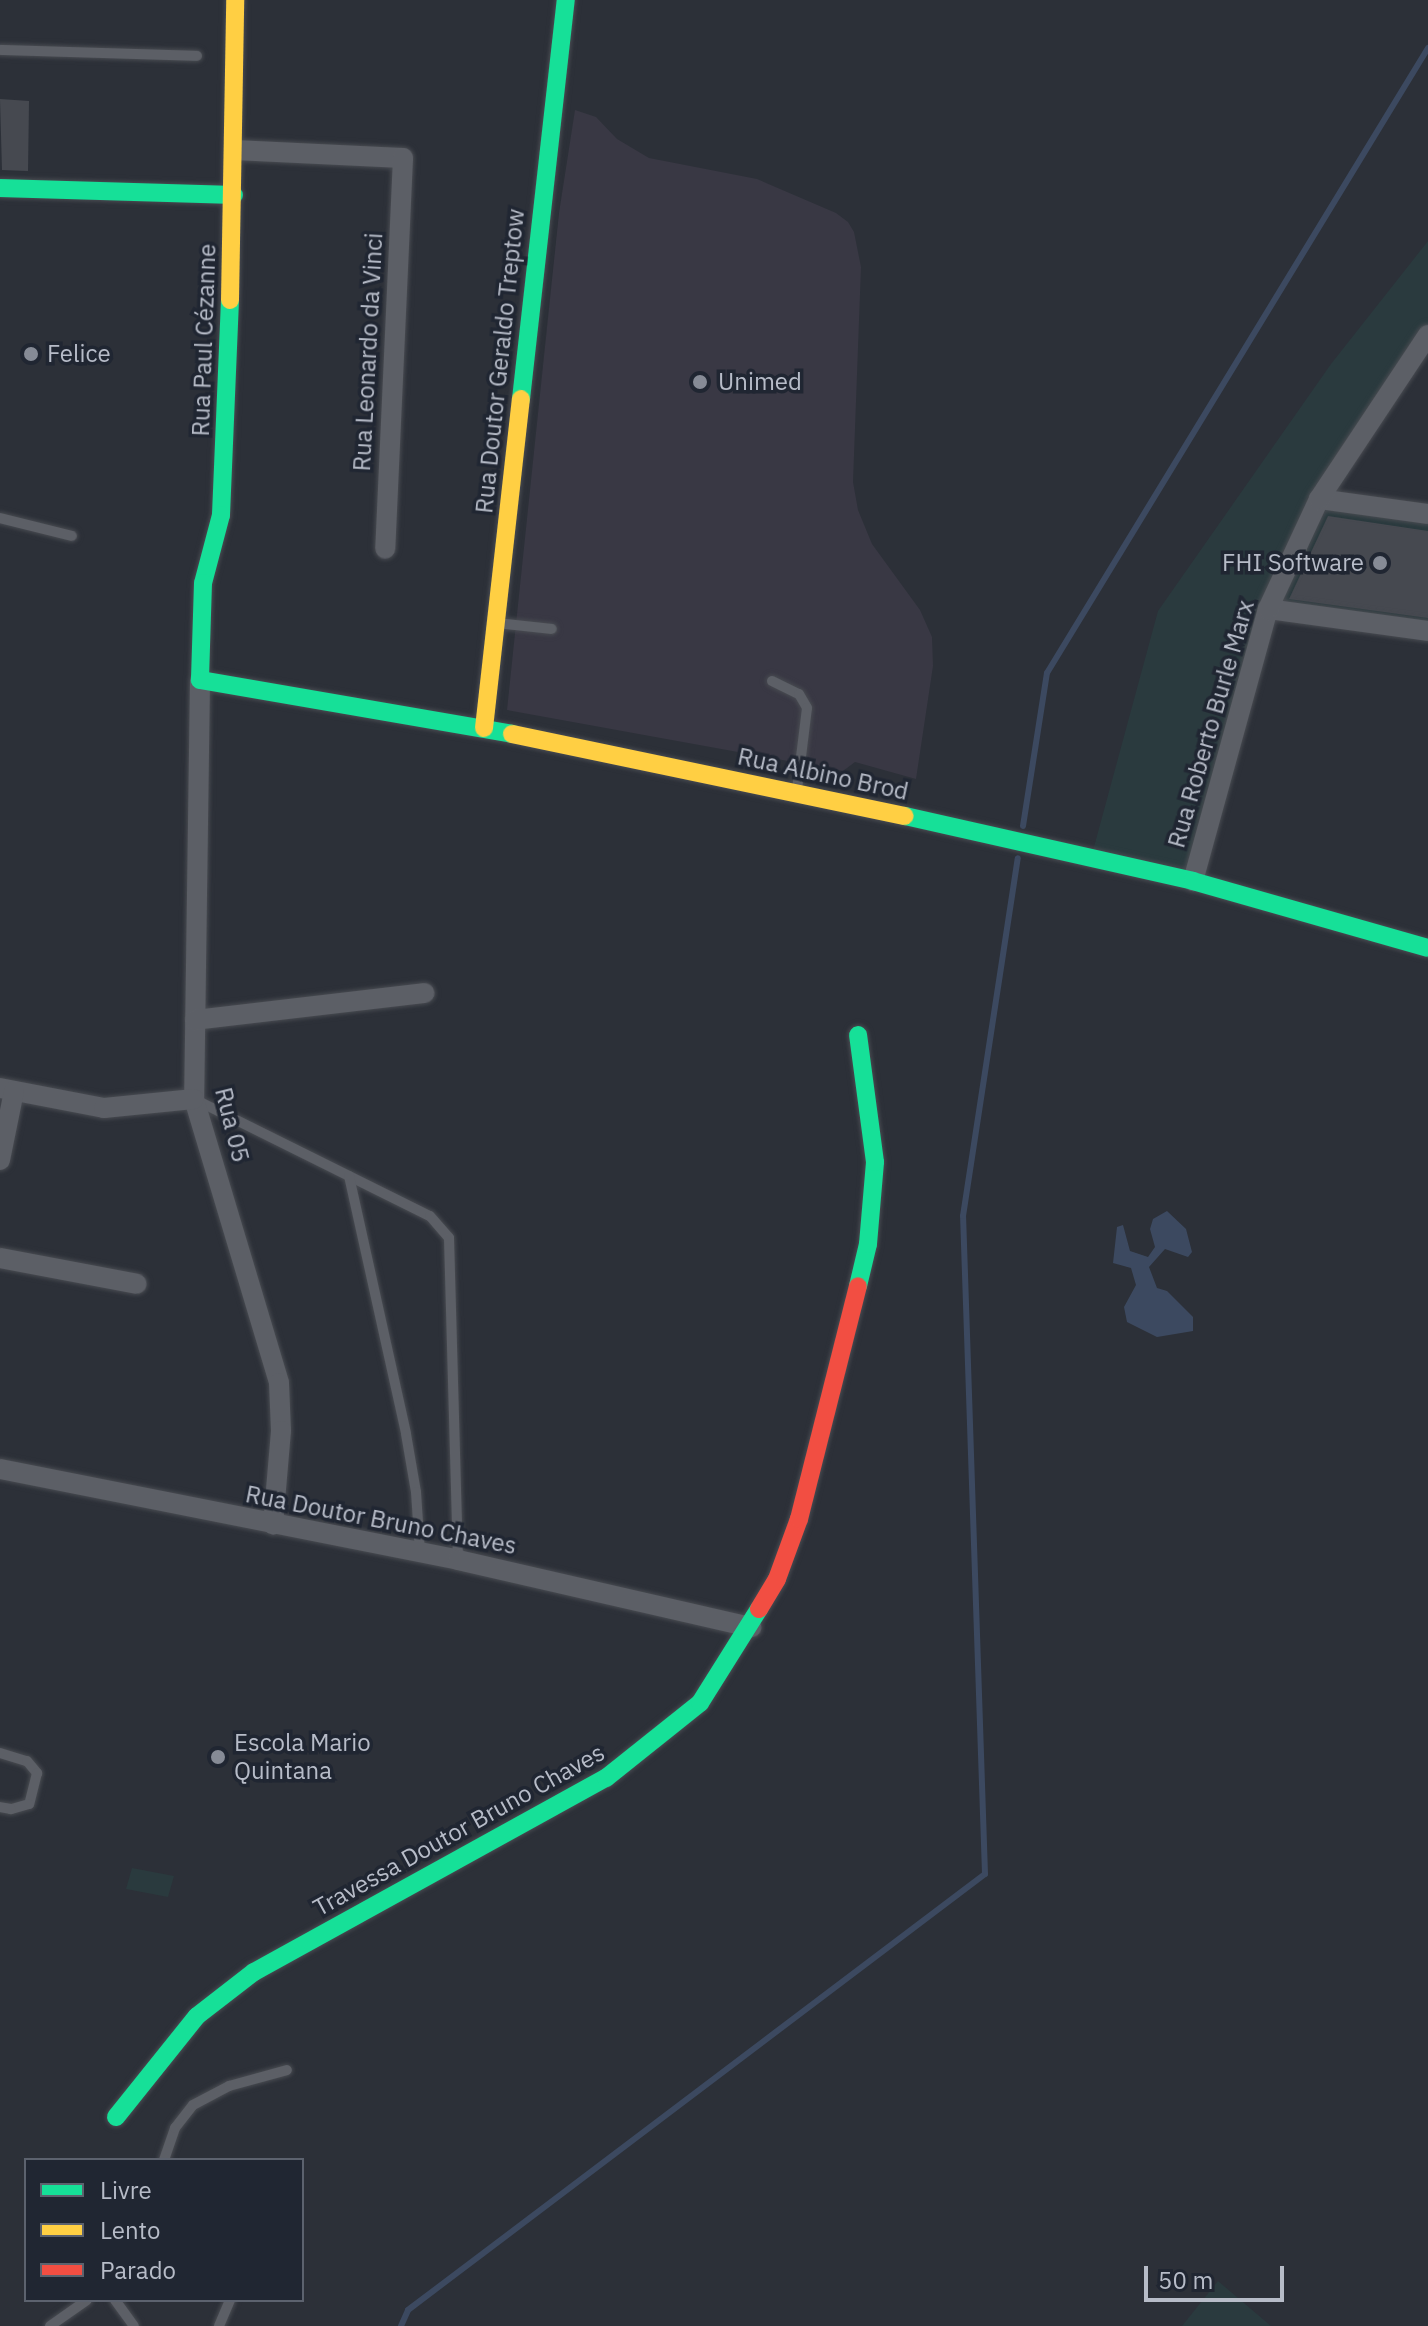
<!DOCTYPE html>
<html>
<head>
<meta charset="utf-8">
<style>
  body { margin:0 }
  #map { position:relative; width:1428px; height:2326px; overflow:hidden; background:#2c3038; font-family:"IBM Plex Sans",sans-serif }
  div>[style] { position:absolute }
  .medical>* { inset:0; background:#393844 }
  .green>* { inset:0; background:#2a3a3e }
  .water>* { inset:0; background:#3c4960 }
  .stream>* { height:6px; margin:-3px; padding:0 3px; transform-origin:3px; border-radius:3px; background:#3c4960 }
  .building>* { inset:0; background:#464950 }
  .roads { filter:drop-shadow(0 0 2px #484b51) drop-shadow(0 0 2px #484b51) }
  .lane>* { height:10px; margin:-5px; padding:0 5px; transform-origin:5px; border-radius:5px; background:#5c5f66 }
  .street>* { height:20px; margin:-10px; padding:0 10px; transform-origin:10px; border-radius:10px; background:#5c5f66 }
  .fast>* { height:18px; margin:-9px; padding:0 9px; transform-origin:9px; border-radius:9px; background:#16e098 }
  .slow>* { height:18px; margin:-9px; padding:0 9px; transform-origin:9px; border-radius:9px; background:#ffcf43 }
  .jam>* { height:18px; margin:-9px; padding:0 9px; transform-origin:9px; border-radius:9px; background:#f24e42 }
  .dots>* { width:22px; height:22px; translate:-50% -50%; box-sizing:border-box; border:4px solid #202632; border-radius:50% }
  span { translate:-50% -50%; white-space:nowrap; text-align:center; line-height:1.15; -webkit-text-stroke:7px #202632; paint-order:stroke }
  .street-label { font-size:24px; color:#b7bcc8 }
  .poi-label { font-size:24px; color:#b7bcc8 }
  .left { translate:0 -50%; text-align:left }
  .right { translate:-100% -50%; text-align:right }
  .legend { position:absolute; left:24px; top:2158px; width:280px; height:144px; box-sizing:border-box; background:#202632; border:2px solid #5c626e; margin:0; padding:10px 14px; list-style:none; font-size:24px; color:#b7bcc8 }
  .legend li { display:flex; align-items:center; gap:16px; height:40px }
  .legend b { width:40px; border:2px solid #5c626e }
  .scale { position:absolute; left:1144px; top:2266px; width:140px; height:36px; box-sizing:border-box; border:4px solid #b7bcc8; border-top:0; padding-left:10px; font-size:24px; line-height:28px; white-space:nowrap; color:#b7bcc8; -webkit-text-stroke:6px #202632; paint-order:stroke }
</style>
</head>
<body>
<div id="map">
  <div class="medical">
    <div style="clip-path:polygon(575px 110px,596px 117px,617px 139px,649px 158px,757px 179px,836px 213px,848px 222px,854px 232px,861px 267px,853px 482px,858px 510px,872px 544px,920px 610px,932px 637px,933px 666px,916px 779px,855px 762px,843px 771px,507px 710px,559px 213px)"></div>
  </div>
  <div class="green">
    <div style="clip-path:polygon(1428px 241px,1428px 335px,1319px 498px,1428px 514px,1428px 631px,1268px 609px,1193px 881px,1091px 858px,1158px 611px,1331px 364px)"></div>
    <div style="clip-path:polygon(132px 1868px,174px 1876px,168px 1897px,126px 1889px)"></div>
    <div style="clip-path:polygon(1218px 2281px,1271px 2326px,1182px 2326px)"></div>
  </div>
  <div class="water">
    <div style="clip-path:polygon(1167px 1211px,1186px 1229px,1192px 1252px,1188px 1257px,1165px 1249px,1149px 1267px,1157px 1288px,1167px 1291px,1193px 1317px,1193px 1331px,1157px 1337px,1127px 1322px,1124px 1307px,1136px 1285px,1131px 1268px,1113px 1263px,1117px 1227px,1123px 1225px,1130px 1251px,1148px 1257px,1155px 1247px,1150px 1229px,1153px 1219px)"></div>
  </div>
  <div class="stream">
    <div style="left:1023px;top:826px;width:155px;rotate:-81.1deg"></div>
    <div style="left:1047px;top:673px;width:732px;rotate:-58.63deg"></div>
    <div style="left:401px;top:2326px;width:17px;rotate:-66deg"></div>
    <div style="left:408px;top:2310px;width:723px;rotate:-37.08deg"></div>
    <div style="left:985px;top:1874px;width:658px;rotate:-91.91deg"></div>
    <div style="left:963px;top:1216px;width:362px;rotate:-81.3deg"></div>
  </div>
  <div class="building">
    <div style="clip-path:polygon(0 99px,29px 101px,28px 171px,2px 170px)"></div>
    <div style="clip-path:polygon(1328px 516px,1428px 531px,1428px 618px,1289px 599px)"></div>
  </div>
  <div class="roads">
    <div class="lane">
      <div style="left:0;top:50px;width:197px;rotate:1.7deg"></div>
      <div style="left:0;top:518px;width:74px;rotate:14deg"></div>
      <div style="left:497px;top:623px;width:55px;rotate:6.2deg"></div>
      <div style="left:772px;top:681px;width:30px;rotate:26deg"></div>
      <div style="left:799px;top:694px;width:16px;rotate:60deg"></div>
      <div style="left:807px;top:708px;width:83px;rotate:97deg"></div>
      <div style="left:194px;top:1099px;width:263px;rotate:26.4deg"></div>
      <div style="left:430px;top:1216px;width:29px;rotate:49deg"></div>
      <div style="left:449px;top:1238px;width:322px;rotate:88.4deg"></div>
      <div style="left:349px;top:1176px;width:264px;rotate:77.5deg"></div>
      <div style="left:406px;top:1434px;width:59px;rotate:80.2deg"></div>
      <div style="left:416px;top:1492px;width:60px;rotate:86.2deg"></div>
      <div style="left:0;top:1753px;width:28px;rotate:17deg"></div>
      <div style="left:27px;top:1761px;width:16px;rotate:50deg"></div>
      <div style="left:37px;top:1773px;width:32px;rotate:104deg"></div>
      <div style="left:29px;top:1804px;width:19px;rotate:164deg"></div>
      <div style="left:11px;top:1809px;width:11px;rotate:-170deg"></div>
      <div style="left:164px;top:2160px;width:34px;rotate:-71deg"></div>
      <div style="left:175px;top:2128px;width:29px;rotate:-52deg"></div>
      <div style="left:193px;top:2105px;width:41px;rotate:-27.8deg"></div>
      <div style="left:229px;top:2086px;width:60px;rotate:-15.4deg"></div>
      <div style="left:115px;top:2300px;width:32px;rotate:54deg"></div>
      <div style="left:50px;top:2326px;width:45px;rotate:-35.1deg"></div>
      <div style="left:219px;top:2326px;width:28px;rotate:-67deg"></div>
    </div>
    <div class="street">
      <div style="left:234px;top:150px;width:169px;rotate:2.7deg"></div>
      <div style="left:403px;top:158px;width:391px;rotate:92.6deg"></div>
      <div style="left:1319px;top:499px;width:110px;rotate:7.8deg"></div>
      <div style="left:1268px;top:609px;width:162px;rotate:7.8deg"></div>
      <div style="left:200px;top:680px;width:419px;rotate:90.8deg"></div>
      <div style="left:194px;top:1099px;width:296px;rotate:73.3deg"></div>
      <div style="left:279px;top:1383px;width:48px;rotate:87.6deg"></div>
      <div style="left:281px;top:1431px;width:94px;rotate:94.9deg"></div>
      <div style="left:1193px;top:881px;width:282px;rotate:-74.6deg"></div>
      <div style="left:1268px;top:609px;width:121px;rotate:-65.1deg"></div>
      <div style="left:1319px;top:499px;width:197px;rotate:-56.4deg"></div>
      <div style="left:195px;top:1020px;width:231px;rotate:-6.7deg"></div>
      <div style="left:0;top:1088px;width:106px;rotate:10.9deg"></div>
      <div style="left:104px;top:1108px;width:90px;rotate:-5.7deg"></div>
      <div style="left:0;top:1160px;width:70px;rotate:-78.5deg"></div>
      <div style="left:0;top:1258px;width:139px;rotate:10.7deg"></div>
      <div style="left:0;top:1469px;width:467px;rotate:11.2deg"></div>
      <div style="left:458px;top:1560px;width:301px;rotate:12.9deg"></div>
    </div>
    <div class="fast">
      <div style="left:0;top:188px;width:234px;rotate:1.7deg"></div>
      <div style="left:230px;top:300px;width:215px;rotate:92.4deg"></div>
      <div style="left:221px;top:515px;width:70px;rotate:104.8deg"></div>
      <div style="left:203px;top:583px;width:97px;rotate:91.8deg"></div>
      <div style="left:200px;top:680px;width:317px;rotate:9.8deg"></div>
      <div style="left:521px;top:399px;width:402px;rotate:-83.6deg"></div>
      <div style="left:905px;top:816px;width:295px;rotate:12.7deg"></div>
      <div style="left:1193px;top:881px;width:244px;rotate:15.9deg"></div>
      <div style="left:858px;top:1286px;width:43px;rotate:-76.6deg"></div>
      <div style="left:868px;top:1244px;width:82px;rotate:-85.1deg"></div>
      <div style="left:875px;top:1162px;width:128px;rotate:-97.6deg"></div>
      <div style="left:116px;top:2117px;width:129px;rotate:-51.3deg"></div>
      <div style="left:197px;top:2016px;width:72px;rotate:-37.7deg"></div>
      <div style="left:254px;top:1972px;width:402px;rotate:-28.9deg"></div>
      <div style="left:606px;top:1778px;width:120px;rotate:-38.6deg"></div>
      <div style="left:700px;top:1703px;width:111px;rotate:-57.9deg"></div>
    </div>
    <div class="slow">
      <div style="left:230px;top:300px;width:300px;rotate:-89deg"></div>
      <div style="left:484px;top:728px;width:331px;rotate:-83.6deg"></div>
      <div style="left:512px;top:734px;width:401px;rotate:11.8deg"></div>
    </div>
    <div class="jam">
      <div style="left:759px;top:1609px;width:35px;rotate:-59deg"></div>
      <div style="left:777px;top:1579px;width:64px;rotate:-69.9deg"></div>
      <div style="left:799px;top:1519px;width:240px;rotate:-75.8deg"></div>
    </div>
  </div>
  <div class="dots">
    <div style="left:31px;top:354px;background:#868b96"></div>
    <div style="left:700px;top:382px;background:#868b96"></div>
    <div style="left:1380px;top:563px;background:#868b96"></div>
    <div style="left:218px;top:1757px;background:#868b96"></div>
  </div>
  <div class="street-label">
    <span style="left:204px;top:340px;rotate:-88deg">Rua Paul Cézanne</span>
    <span style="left:368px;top:352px;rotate:-87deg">Rua Leonardo da Vinci</span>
    <span style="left:500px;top:361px;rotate:-84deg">Rua Doutor Geraldo Treptow</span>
    <span style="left:1211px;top:724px;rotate:-74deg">Rua Roberto Burle Marx</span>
    <span style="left:823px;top:774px;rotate:12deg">Rua Albino Brod</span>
    <span style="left:232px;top:1125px;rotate:76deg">Rua 05</span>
    <span style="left:381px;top:1520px;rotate:11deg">Rua Doutor Bruno Chaves</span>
    <span style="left:459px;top:1830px;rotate:-29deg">Travessa Doutor Bruno Chaves</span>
  </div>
  <div class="poi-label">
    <span class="left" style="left:47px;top:354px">Felice</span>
    <span class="left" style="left:718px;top:382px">Unimed</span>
    <span class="right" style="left:1364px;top:563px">FHI Software</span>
    <span class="left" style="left:234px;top:1757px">Escola Mario<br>Quintana</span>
  </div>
  <ul class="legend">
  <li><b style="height:10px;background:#16e098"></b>Livre</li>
  <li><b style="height:10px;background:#ffcf43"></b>Lento</li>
  <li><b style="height:10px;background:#f24e42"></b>Parado</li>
  </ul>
  <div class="scale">50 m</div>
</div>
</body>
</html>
